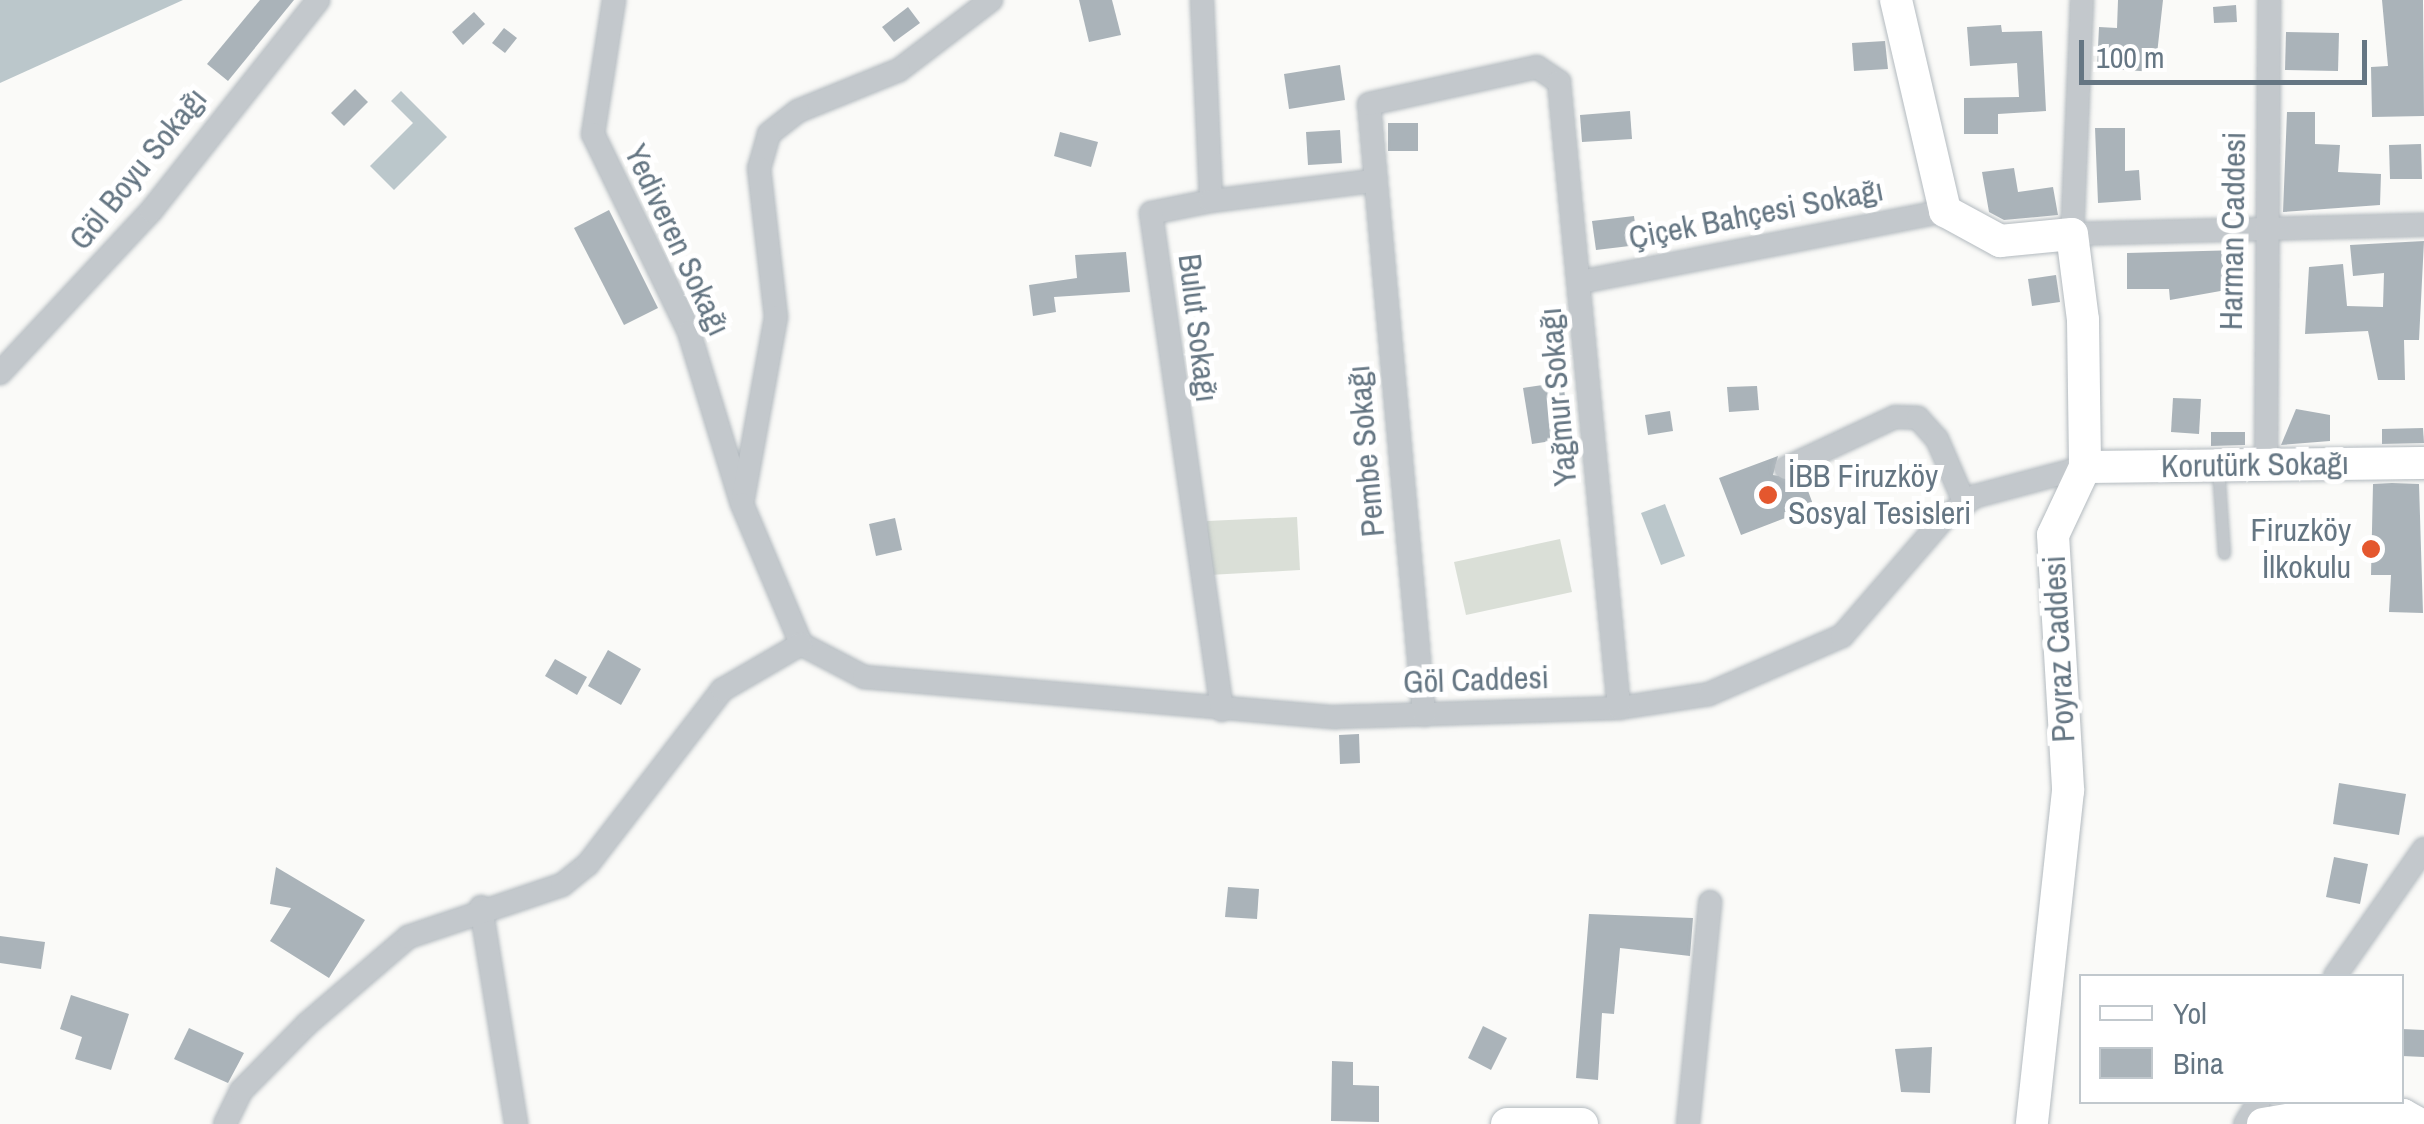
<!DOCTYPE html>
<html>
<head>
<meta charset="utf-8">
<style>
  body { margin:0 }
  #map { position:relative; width:2424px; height:1124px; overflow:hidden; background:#fafaf8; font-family:"Archivo Narrow",sans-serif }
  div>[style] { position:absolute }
  .green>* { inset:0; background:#dadfd7 }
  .water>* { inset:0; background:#bbc7cb }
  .building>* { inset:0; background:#aab3b9 }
  .roads { filter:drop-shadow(0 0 2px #b3babf) drop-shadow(0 0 2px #b3babf) }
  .lane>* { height:11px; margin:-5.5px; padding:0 5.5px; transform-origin:5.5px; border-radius:5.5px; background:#c3c8cc }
  .street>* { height:22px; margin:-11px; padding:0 11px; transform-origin:11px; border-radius:11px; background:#c3c8cc }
  .secondary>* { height:32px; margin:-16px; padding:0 16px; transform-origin:16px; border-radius:16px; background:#fff }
  .dots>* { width:28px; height:28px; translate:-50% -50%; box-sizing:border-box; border:5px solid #fff; border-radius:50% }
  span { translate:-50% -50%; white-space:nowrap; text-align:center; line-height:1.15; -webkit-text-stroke:10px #fff; paint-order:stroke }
  .street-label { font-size:32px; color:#657683 }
  .poi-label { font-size:32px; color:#657683 }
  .left { translate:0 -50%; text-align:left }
  .right { translate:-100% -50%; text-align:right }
  .legend { position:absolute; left:2079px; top:974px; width:325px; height:130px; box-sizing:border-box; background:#fff; border:2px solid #c1c8cd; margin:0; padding:12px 18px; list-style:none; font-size:30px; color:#657683 }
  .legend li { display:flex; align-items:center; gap:20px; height:50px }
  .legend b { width:50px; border:2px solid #c1c8cd }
  .scale { position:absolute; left:2079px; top:40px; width:288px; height:45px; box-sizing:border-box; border:5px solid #657683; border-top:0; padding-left:12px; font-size:30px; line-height:35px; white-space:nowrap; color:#657683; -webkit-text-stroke:8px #fff; paint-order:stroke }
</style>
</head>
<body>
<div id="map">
  <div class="green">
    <div style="clip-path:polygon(1297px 517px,1300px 570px,1209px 575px,1207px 521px)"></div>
    <div style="clip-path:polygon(1560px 539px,1572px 592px,1466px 615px,1454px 562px)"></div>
  </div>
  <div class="water">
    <div style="clip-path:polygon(0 0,183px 0,0 83px)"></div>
    <div style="clip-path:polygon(401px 91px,447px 137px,394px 190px,370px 166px,413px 123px,391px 101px)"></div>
    <div style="clip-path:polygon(1665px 504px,1685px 556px,1661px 565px,1641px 513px)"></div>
  </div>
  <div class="building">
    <div style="clip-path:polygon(260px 0,294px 0,228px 81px,207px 64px)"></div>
    <div style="clip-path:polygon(1079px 0,1112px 0,1121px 35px,1089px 42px)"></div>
    <div style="clip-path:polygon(2118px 0,2163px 0,2155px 72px,2097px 68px,2099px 27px,2117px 28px)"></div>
    <div style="clip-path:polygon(2382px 0,2423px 0,2424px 116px,2372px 117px,2371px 67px,2388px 66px)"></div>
    <div style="clip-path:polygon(2236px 5px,2237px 22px,2214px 23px,2213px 7px)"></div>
    <div style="clip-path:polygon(908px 7px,920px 23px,894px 42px,882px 27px)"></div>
    <div style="clip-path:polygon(474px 12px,485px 24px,463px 45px,452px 32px)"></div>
    <div style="clip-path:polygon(2001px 25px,2002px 32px,2042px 31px,2046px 111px,1998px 114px,1998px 134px,1964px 134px,1964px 98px,2019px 97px,2017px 63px,1970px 66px,1967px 27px)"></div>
    <div style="clip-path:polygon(504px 28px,517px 38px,505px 53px,492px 43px)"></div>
    <div style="clip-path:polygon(2286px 32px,2339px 33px,2338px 71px,2285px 70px)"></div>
    <div style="clip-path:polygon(1885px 41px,1888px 69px,1854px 71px,1852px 43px)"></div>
    <div style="clip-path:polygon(1340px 65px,1345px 100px,1289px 109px,1284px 74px)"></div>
    <div style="clip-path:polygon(355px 89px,368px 102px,344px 126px,331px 113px)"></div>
    <div style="clip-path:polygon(1630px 111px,1632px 139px,1582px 142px,1580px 115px)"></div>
    <div style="clip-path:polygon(2287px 112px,2315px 112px,2315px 144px,2340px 145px,2338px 172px,2381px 174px,2380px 205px,2283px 212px)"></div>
    <div style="clip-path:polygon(1388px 123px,1418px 123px,1418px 151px,1388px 151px)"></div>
    <div style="clip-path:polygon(2095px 128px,2125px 128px,2125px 171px,2139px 170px,2141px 200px,2098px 203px)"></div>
    <div style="clip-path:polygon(1340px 130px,1342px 163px,1308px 165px,1306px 132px)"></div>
    <div style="clip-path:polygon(1060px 132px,1098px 142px,1091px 167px,1054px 156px)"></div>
    <div style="clip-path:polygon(2421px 144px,2422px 179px,2390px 179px,2389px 145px)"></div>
    <div style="clip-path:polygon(2014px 168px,2018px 192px,2053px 187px,2058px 215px,2004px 220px,1989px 212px,1982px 172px)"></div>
    <div style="clip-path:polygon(609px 210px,658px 308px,624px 325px,574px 228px)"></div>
    <div style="clip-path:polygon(1634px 216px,1638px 245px,1596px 250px,1592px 221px)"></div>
    <div style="clip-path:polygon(2424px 241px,2419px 340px,2404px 340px,2405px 380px,2378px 380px,2368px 331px,2305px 334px,2309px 267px,2343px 264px,2347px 306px,2383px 307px,2384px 273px,2353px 276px,2350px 245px)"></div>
    <div style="clip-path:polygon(2241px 250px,2243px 287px,2170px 300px,2169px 289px,2127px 289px,2127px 253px)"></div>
    <div style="clip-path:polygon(1126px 252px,1130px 292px,1054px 297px,1056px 312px,1033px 316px,1029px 285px,1077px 278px,1075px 255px)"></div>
    <div style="clip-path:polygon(2056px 275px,2060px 302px,2032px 306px,2028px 279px)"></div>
    <div style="clip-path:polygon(1563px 382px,1571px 438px,1532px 444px,1523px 388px)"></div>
    <div style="clip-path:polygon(1757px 386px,1759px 410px,1729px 412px,1727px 387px)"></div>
    <div style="clip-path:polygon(2173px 398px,2201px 399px,2199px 434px,2171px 432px)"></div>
    <div style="clip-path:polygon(2296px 409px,2330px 415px,2330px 441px,2281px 445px)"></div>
    <div style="clip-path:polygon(1670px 411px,1673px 431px,1648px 435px,1645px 415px)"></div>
    <div style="clip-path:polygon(2423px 428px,2424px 443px,2382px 444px,2382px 429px)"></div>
    <div style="clip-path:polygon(2211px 432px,2245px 432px,2245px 445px,2211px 446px)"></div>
    <div style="clip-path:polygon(1778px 456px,1773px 475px,1804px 480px,1814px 507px,1741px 535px,1719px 478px)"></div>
    <div style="clip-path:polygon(2392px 483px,2419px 484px,2423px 613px,2389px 612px,2391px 575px,2371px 575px,2373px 484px)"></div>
    <div style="clip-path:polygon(895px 518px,902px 550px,876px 556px,869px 524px)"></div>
    <div style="clip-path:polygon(608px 650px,641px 669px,621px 705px,588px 686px)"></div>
    <div style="clip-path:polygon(555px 659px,587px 677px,577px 695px,545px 676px)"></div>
    <div style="clip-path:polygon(1359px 734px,1360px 763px,1340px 764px,1339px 735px)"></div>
    <div style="clip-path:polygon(2339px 783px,2406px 794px,2399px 835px,2333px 824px)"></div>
    <div style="clip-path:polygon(2334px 857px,2368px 864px,2360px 904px,2326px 897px)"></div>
    <div style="clip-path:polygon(276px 867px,365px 920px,329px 978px,270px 941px,291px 908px,270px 904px)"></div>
    <div style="clip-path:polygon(1228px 887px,1259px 889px,1257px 919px,1225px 917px)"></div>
    <div style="clip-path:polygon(1589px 914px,1693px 918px,1690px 956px,1620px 948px,1614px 1014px,1602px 1013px,1598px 1080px,1576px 1078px)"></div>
    <div style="clip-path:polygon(0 936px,45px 942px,41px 969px,0 963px)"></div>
    <div style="clip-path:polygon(71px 995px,129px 1014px,111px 1070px,75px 1059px,82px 1037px,60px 1029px)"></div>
    <div style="clip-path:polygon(1483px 1026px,1507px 1038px,1491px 1070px,1468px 1058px)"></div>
    <div style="clip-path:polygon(189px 1028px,244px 1053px,228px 1083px,174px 1059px)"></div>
    <div style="clip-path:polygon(2402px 1029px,2424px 1030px,2424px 1057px,2402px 1056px)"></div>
    <div style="clip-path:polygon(1932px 1047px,1930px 1093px,1901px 1092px,1895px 1049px)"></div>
    <div style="clip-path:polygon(1332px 1061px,1353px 1062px,1353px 1085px,1379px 1086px,1379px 1122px,1331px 1121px)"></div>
  </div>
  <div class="roads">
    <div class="lane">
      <div style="left:2218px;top:468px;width:85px;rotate:86deg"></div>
    </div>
    <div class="street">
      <div style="left:614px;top:0;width:136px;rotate:98.9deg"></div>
      <div style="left:593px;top:134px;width:220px;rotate:64.1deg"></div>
      <div style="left:689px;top:332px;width:177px;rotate:72.9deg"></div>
      <div style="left:991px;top:0;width:116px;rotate:142.7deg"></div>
      <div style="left:899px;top:70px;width:109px;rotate:157.9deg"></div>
      <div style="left:798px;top:111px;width:37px;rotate:142deg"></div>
      <div style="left:769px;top:134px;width:35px;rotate:106deg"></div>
      <div style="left:759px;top:168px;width:150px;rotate:83.5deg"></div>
      <div style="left:776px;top:317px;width:190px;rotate:100.3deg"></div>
      <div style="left:742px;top:504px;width:152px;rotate:67.1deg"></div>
      <div style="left:801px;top:644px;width:71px;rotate:27.6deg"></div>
      <div style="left:864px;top:677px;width:473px;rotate:4.9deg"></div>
      <div style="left:1335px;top:717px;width:284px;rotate:-1.8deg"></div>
      <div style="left:1619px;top:708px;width:91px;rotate:-8.8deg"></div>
      <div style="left:1709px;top:694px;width:145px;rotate:-23.6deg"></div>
      <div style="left:1842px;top:636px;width:159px;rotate:-49.1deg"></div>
      <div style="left:1946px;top:516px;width:36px;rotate:-34deg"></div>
      <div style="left:1976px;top:496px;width:113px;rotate:-14.9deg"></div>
      <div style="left:1202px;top:0;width:201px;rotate:87.4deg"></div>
      <div style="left:1211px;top:201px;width:61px;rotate:168.7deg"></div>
      <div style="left:1151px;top:213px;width:502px;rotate:81.87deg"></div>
      <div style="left:2082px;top:0;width:234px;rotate:92.4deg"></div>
      <div style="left:2072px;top:234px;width:352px;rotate:-1.5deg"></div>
      <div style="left:1211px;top:201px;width:161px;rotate:-7.1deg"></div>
      <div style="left:1580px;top:282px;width:372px;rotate:-11deg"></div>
      <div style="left:0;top:373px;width:221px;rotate:-47deg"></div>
      <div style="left:151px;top:211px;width:269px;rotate:-51.6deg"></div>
      <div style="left:2266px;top:464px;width:464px;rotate:-89.6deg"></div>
      <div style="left:1786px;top:468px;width:120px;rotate:-25.1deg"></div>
      <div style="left:1895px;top:417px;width:23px;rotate:2deg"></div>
      <div style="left:1918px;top:418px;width:28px;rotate:48deg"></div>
      <div style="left:1937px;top:439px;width:71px;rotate:66.7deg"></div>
      <div style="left:1424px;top:715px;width:613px;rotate:-95.14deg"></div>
      <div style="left:1369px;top:104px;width:172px;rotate:-12.4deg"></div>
      <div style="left:1537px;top:67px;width:27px;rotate:34deg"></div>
      <div style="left:1559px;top:82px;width:629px;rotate:84.53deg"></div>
      <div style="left:481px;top:907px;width:220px;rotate:80.8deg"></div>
      <div style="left:2335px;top:976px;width:155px;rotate:-55deg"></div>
      <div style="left:225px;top:1124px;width:37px;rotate:-64deg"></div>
      <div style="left:241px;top:1091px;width:94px;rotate:-45.4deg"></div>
      <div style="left:307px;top:1024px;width:133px;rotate:-40.7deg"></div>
      <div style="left:408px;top:937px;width:163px;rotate:-18.7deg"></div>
      <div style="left:562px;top:885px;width:33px;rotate:-39deg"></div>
      <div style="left:588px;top:864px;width:220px;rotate:-52.4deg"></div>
      <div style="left:722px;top:690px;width:91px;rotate:-30.2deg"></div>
      <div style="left:1688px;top:1124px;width:223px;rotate:-84.3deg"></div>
      <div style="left:2245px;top:1124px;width:26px;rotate:-58deg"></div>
    </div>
    <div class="secondary">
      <div style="left:1896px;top:0;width:217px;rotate:76.9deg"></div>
      <div style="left:1945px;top:211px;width:63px;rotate:28.6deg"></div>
      <div style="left:2000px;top:241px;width:72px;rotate:-5.6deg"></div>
      <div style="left:2072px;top:234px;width:87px;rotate:82.7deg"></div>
      <div style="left:2083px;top:320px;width:147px;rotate:89.2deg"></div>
      <div style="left:2085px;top:467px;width:75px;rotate:115.2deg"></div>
      <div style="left:2053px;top:535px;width:256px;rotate:86.6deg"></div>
      <div style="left:2068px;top:791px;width:335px;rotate:96.2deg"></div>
      <div style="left:2085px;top:467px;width:339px;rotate:-0.7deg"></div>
      <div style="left:1507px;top:1124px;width:75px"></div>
      <div style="left:2263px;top:1124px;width:59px;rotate:-9.8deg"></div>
      <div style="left:2321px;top:1114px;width:82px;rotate:0.7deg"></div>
      <div style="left:2403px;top:1115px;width:18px;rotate:29deg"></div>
    </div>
  </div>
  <div class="dots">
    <div style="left:1768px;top:495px;background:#e4572e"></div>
    <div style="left:2371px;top:549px;background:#e4572e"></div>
  </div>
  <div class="street-label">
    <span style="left:138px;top:169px;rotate:-51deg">Göl Boyu Sokağı</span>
    <span style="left:1756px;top:214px;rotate:-11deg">Çiçek Bahçesi Sokağı</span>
    <span style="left:2233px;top:231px;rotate:-89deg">Harman Caddesi</span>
    <span style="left:677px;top:240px;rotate:65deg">Yediveren Sokağı</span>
    <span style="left:1198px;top:328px;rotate:83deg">Bulut Sokağı</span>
    <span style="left:1558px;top:397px;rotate:-95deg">Yağmur Sokağı</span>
    <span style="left:1366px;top:451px;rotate:-95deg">Pembe Sokağı</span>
    <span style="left:2255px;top:465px;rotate:-1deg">Korutürk Sokağı</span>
    <span style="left:2059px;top:649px;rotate:-93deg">Poyraz Caddesi</span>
    <span style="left:1476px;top:680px;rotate:-2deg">Göl Caddesi</span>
  </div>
  <div class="poi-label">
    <span class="left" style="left:1788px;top:495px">İBB Firuzköy<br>Sosyal Tesisleri</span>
    <span class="right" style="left:2351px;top:549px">Firuzköy<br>İlkokulu</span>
  </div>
  <ul class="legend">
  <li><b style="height:12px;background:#fff"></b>Yol</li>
  <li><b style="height:28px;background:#aab3b9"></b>Bina</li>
  </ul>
  <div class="scale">100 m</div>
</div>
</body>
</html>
